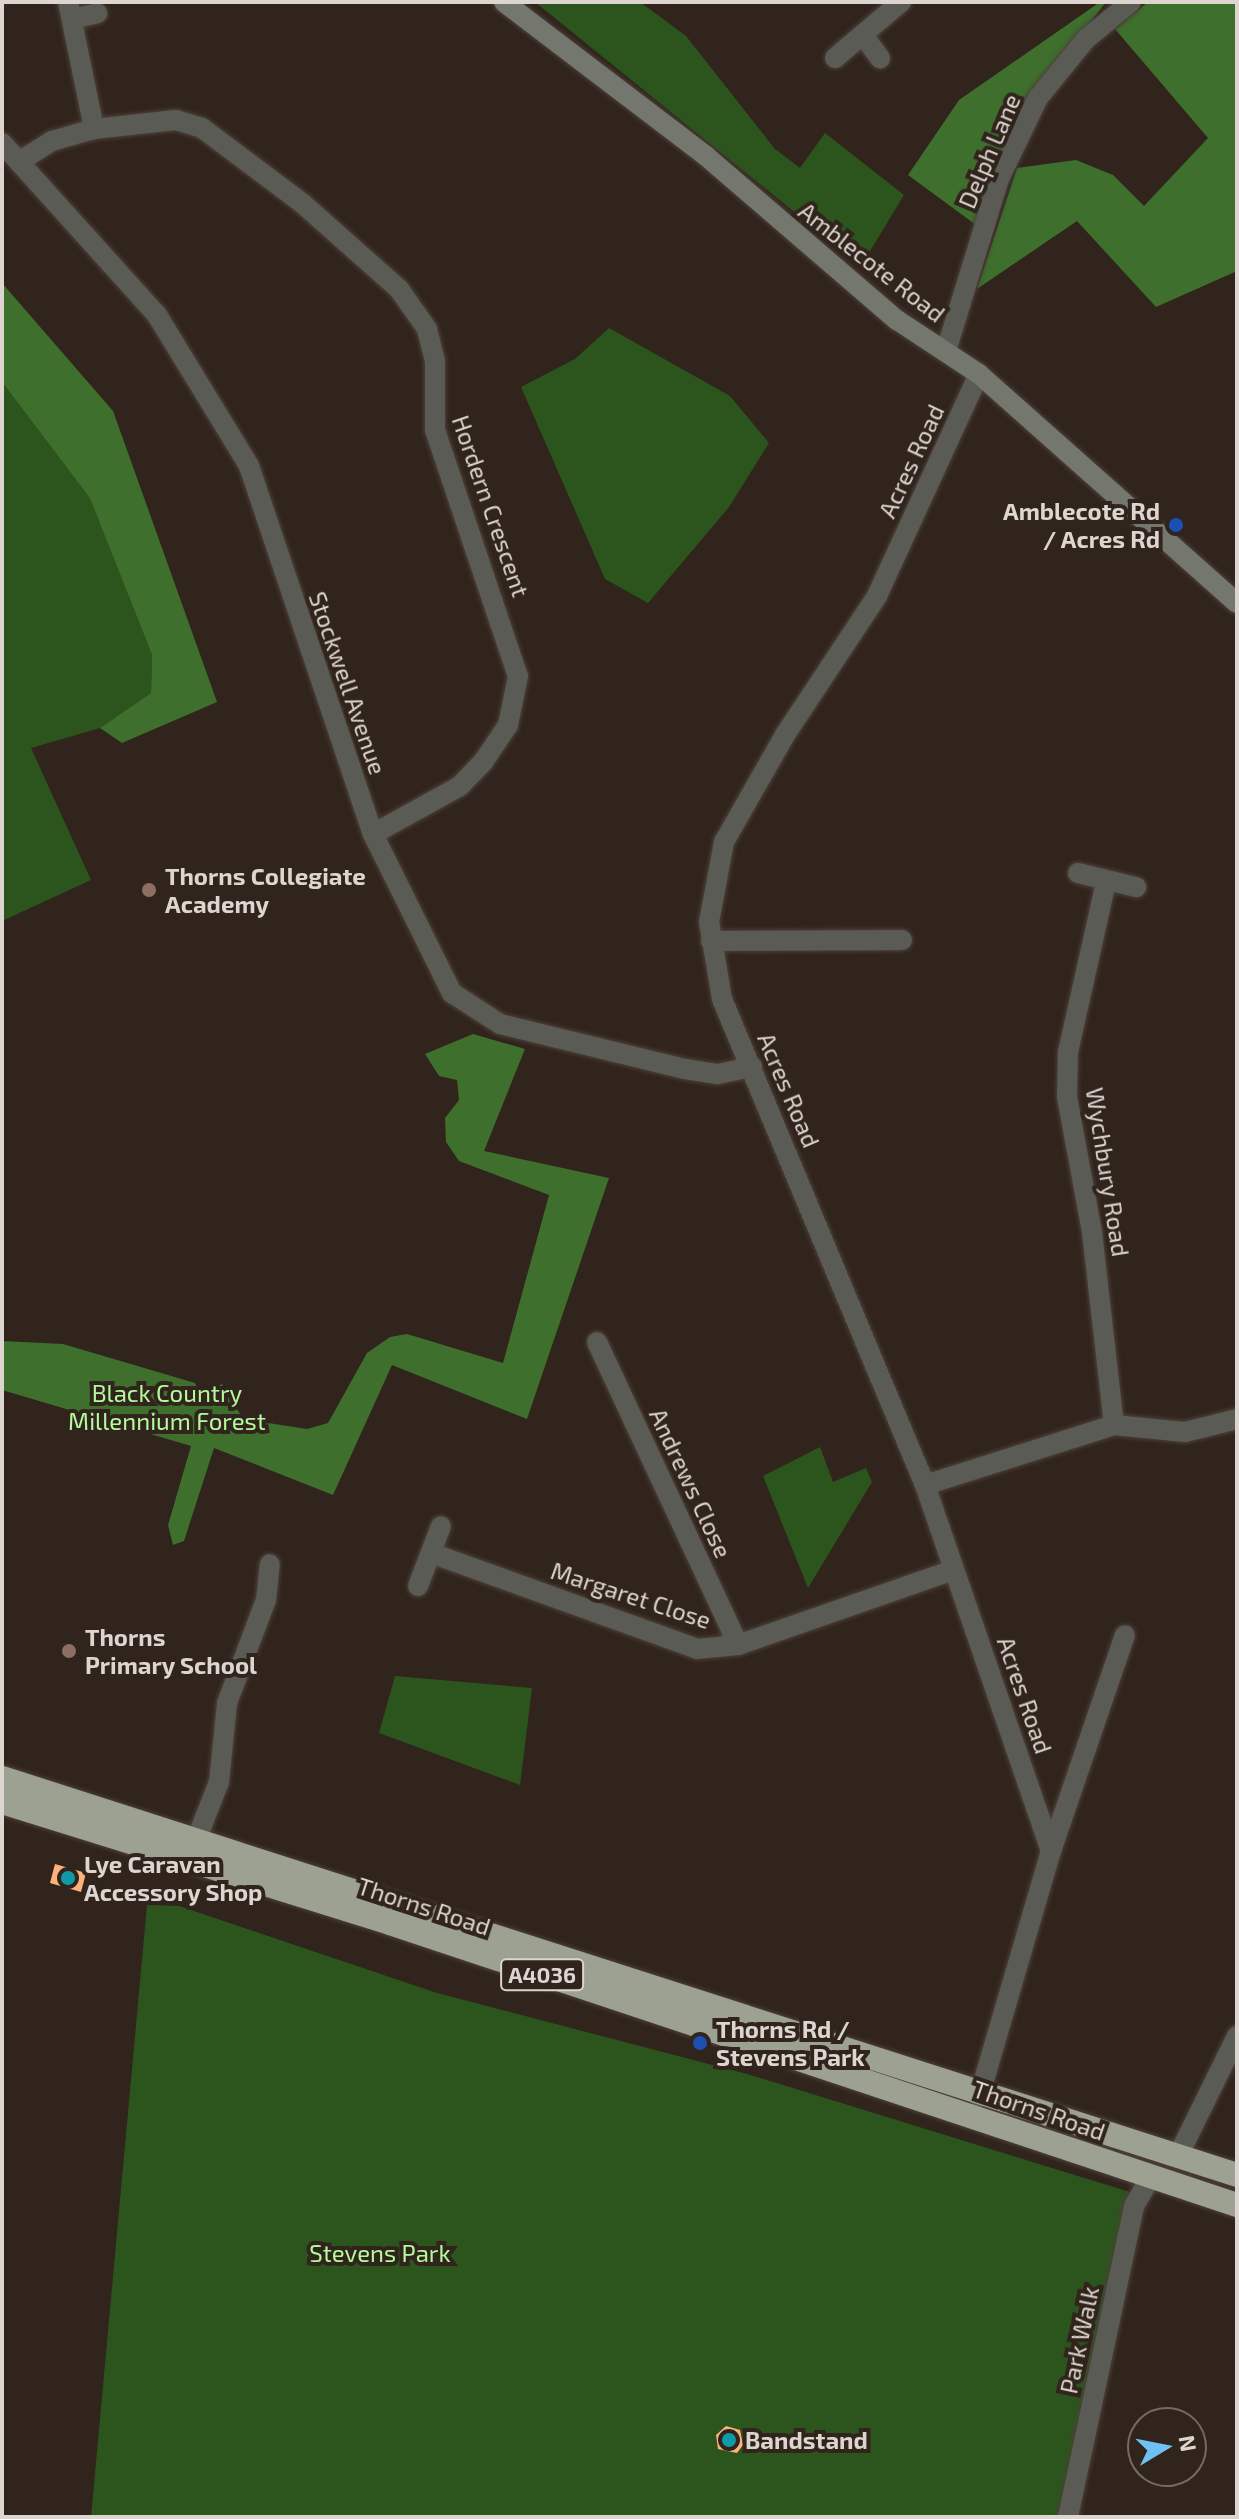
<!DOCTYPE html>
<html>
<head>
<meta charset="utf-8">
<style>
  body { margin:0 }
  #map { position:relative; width:1239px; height:2519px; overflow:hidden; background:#30241c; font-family:"Exo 2",sans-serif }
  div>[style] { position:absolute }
  .green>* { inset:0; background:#2c551d }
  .forest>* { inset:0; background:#3e6f2d }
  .building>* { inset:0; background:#fdb27e }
  .roads { filter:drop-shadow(0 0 2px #4c4039) drop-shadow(0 0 2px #4c4039) }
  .street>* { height:20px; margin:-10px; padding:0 10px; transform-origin:10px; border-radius:10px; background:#595b54 }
  .secondary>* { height:20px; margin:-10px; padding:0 10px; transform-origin:10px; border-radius:10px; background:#74776d }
  .highway>* { height:24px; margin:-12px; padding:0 12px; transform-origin:12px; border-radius:12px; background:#9da191 }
  .dots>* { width:22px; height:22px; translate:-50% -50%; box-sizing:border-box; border:4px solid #30241c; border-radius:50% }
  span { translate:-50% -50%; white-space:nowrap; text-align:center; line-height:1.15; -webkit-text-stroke:8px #30241c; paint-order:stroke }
  .shield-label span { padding:2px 6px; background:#30241c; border:2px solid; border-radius:6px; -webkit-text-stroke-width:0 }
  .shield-label { font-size:22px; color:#ddd5d0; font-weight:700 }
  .street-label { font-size:24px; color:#ddd5d0 }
  .poi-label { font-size:24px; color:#ddd5d0; font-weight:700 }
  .right { translate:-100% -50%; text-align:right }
  .left { translate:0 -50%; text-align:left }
  .park-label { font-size:24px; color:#b3fa9d }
  .frame { position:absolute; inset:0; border:4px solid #ddd5d0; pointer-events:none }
  .north { position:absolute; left:1127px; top:2407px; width:80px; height:80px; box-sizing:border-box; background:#30241c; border:2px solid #756b64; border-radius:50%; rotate:80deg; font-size:22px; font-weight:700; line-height:32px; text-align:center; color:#ddd5d0 }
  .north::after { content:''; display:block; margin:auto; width:28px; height:36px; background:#6dc2f3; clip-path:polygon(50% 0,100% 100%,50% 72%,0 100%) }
</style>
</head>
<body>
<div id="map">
  <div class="green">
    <div style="clip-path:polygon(535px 2px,640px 2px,686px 36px,775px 149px,800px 168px,825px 133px,904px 195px,861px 266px)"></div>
    <div style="clip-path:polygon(609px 328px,730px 396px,769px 443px,729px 507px,648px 603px,605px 579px,521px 387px,575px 359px)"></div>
    <div style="clip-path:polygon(2px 382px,90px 497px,152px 655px,151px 693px,100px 728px,31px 748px,91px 880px,2px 921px)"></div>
    <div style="clip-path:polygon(820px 1447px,833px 1482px,866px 1468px,872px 1482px,808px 1588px,763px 1476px)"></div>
    <div style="clip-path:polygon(395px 1676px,532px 1688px,520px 1785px,379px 1733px)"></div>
    <div style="clip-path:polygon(147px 1905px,179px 1906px,437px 1993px,747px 2074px,1130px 2192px,1062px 2517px,91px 2517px)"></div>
  </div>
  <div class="forest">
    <div style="clip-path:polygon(1100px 2px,1106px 2px,1023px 108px,976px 225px,908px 175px,959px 100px)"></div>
    <div style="clip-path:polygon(1148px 2px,1237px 2px,1237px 271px,1156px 307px,1077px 221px,977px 289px,1017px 168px,1076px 160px,1113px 175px,1144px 206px,1208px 138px,1115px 29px)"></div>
    <div style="clip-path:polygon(2px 283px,113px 411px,217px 702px,122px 743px,100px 728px,151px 693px,152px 655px,90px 498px,2px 382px)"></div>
    <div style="clip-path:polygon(473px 1034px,525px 1049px,484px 1151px,609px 1178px,527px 1419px,392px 1365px,333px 1495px,214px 1448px,184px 1541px,173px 1545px,168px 1525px,191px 1446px,2px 1390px,2px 1341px,63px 1344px,195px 1383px,200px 1394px,222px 1384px,243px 1419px,307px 1429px,328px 1423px,367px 1353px,390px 1337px,407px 1334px,503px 1363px,549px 1195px,459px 1161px,446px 1142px,445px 1118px,459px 1100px,457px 1080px,439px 1076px,425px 1054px)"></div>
  </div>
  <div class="building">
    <div style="clip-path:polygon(55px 1864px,86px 1873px,81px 1892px,50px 1883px)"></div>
    <div style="clip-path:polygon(726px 2426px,740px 2430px,743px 2445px,737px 2453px,718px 2449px,716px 2435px)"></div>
  </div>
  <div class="roads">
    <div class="street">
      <div style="left:68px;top:2px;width:130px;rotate:78.4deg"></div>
      <div style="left:72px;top:19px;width:26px;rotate:-13deg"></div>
      <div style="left:863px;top:35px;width:29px;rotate:54deg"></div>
      <div style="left:835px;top:58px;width:87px;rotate:-40.3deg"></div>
      <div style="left:2px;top:143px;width:232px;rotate:48deg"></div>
      <div style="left:157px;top:315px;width:177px;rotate:58.6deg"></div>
      <div style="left:249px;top:466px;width:388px;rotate:71.4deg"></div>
      <div style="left:373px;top:834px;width:178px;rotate:63.6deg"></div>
      <div style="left:452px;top:993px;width:57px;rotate:32.9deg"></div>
      <div style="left:500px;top:1024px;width:190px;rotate:13.7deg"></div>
      <div style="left:685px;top:1069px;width:33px;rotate:9deg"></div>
      <div style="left:718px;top:1074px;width:35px;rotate:-12deg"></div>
      <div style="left:20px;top:161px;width:38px;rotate:-32deg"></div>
      <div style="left:52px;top:141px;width:44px;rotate:-15.9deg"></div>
      <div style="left:94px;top:129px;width:82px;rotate:-6.3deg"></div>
      <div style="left:176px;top:120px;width:27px;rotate:17deg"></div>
      <div style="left:202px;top:128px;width:125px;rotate:36.9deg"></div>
      <div style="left:302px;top:203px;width:130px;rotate:41.6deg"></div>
      <div style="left:399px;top:289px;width:49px;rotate:55deg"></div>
      <div style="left:427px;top:329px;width:32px;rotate:76deg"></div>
      <div style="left:435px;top:360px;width:70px;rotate:90deg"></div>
      <div style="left:435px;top:430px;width:260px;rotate:71.4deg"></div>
      <div style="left:518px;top:676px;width:50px;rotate:101.5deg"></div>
      <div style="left:508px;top:725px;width:45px;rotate:124deg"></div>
      <div style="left:483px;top:762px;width:33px;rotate:134deg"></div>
      <div style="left:460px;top:786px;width:99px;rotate:151.1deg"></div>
      <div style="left:946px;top:351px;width:180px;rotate:-72.9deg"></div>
      <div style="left:999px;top:179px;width:90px;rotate:-64.3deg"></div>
      <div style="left:1038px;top:98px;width:76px;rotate:-50.9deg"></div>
      <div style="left:1086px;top:39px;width:58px;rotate:-39.4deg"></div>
      <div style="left:979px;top:374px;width:244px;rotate:114.7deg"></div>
      <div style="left:877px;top:596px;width:167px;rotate:123.5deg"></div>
      <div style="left:785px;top:735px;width:123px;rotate:119.7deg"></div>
      <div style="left:724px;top:842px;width:81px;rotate:100.6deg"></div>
      <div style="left:709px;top:922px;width:78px;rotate:80.4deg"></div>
      <div style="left:722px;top:999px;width:527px;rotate:67.33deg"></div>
      <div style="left:925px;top:1485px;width:387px;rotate:71deg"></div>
      <div style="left:1078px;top:873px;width:60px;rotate:13.6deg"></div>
      <div style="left:1106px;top:882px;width:174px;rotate:102.6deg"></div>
      <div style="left:1068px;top:1052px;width:45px;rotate:91.3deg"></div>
      <div style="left:1067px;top:1097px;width:137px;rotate:79.5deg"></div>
      <div style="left:1092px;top:1232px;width:194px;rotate:83.5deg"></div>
      <div style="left:711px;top:941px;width:191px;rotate:-0.3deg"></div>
      <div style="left:597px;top:1342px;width:334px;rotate:65deg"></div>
      <div style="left:925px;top:1485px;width:198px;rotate:-17.6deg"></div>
      <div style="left:1114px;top:1425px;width:71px;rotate:5.6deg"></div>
      <div style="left:1185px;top:1432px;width:54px;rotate:-14deg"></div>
      <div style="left:431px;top:1553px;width:283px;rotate:19.8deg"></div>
      <div style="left:697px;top:1649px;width:41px;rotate:-5.6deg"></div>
      <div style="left:738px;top:1645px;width:228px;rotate:-19.2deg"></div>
      <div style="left:418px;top:1586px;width:64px;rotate:-69deg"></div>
      <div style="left:197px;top:1838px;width:60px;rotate:-68.6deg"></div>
      <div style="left:219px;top:1782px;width:79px;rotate:-84.2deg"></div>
      <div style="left:227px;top:1703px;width:110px;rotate:-69.3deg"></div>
      <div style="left:266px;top:1600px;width:36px;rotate:-84deg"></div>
      <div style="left:979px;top:2097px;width:256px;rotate:-73.7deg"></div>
      <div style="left:1051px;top:1851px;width:228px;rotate:-71.1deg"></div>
      <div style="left:1178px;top:2156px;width:134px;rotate:-63.8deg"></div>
      <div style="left:1068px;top:2517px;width:318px;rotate:-78deg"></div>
      <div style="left:1134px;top:2206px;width:32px;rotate:-60deg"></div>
    </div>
    <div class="secondary">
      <div style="left:504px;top:2px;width:254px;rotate:37.3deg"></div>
      <div style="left:706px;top:156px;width:252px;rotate:40.7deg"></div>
      <div style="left:897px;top:320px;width:98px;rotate:33.4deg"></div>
      <div style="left:979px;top:374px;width:345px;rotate:41.6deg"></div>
    </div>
    <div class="highway">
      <div style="left:2px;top:1778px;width:1297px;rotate:17.82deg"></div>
      <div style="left:2px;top:1802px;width:406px;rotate:17.3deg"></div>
      <div style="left:390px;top:1923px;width:893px;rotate:18.41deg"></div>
    </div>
  </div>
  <div class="dots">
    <div style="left:1176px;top:525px;background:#1a4fb4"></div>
    <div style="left:149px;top:890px;background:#8d6e63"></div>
    <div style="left:69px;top:1651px;background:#8d6e63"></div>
    <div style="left:68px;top:1878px;background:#0f9aa8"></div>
    <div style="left:700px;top:2043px;background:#1a4fb4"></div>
    <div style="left:729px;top:2440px;background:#0f9aa8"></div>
  </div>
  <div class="shield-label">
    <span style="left:542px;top:1975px">A4036</span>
  </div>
  <div class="street-label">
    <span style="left:989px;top:151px;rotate:-67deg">Delph Lane</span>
    <span style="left:872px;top:262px;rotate:38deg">Amblecote Road</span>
    <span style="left:911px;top:461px;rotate:-65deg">Acres Road</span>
    <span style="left:491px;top:506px;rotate:71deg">Hordern Crescent</span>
    <span style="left:348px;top:683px;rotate:71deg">Stockwell Avenue</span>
    <span style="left:789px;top:1090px;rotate:67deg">Acres Road</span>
    <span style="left:1108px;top:1172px;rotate:81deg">Wychbury Road</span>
    <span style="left:691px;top:1483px;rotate:65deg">Andrews Close</span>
    <span style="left:631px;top:1595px;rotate:18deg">Margaret Close</span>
    <span style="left:1025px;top:1695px;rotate:71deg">Acres Road</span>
    <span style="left:424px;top:1906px;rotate:18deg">Thorns Road</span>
    <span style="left:1039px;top:2110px;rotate:19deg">Thorns Road</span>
    <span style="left:1079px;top:2340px;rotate:-78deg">Park Walk</span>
  </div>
  <div class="poi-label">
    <span class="right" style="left:1160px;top:525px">Amblecote Rd<br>/ Acres Rd</span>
    <span class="left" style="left:165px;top:890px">Thorns Collegiate<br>Academy</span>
    <span class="left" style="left:85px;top:1651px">Thorns<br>Primary School</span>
    <span class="left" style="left:84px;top:1878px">Lye Caravan<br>Accessory Shop</span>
    <span class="left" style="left:716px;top:2043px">Thorns Rd /<br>Stevens Park</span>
    <span class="left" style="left:745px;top:2440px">Bandstand</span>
  </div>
  <div class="park-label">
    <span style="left:167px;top:1407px">Black Country<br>Millennium Forest</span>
    <span style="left:380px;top:2253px">Stevens Park</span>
  </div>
  <div class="frame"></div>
  <div class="north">N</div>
</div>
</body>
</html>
